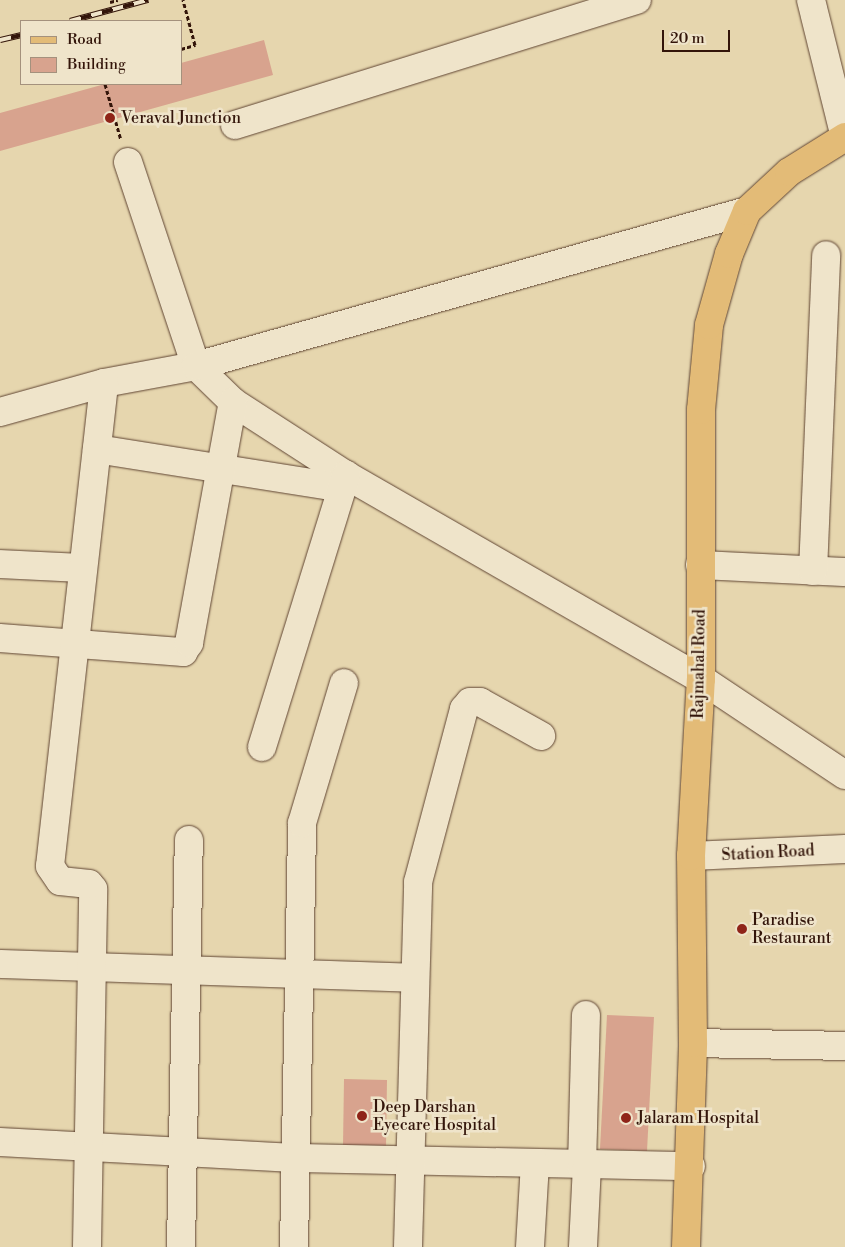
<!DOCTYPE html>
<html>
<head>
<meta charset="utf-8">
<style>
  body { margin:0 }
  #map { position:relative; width:845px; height:1247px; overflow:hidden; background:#e6d6ae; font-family:"Libre Bodoni",serif }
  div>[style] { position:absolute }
  .building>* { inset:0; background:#d8a38e }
  .path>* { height:3px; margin-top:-1.5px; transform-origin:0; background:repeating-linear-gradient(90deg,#33150a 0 4px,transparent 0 6.5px) }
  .roads { filter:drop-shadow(0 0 1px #604533) drop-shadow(0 0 1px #604533) }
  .minor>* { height:28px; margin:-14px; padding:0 14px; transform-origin:14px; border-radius:14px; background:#efe4ca }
  .major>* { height:28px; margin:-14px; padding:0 14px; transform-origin:14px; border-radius:14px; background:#e3bb77 }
  .rail>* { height:5.5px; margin-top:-2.75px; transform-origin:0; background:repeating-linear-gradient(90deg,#efe4ca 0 11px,#33150a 0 22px); box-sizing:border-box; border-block:1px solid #33150a }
  .dots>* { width:14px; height:14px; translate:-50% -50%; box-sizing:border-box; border:2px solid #efe4ca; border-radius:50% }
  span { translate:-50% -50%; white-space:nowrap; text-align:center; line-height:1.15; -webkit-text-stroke:5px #efe4ca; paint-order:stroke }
  .poi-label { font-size:16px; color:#33150a }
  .left { translate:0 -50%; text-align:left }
  .street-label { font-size:16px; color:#33150a }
  .legend { position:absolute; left:20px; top:20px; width:162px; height:65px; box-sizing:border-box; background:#efe4ca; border:1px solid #a4917d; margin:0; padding:6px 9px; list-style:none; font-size:15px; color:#33150a }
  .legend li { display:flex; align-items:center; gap:10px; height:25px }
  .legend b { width:25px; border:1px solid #a4917d }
  .scale { position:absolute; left:662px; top:30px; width:68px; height:22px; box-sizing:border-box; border:2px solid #33150a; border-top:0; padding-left:6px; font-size:15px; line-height:18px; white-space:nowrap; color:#33150a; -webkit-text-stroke:4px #efe4ca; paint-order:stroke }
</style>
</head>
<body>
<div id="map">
  <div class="building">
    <div style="clip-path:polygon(264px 40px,273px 75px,0 151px,0 113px,105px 84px,181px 84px,181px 63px)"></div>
    <div style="clip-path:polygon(607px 1015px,654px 1017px,647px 1151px,600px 1149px)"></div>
    <div style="clip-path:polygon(344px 1079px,387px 1080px,386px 1147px,343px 1146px)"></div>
  </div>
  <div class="path">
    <div style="left:110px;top:2px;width:8px;rotate:-14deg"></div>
    <div style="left:181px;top:49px;width:15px;rotate:-16deg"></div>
    <div style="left:195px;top:45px;width:47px;rotate:-104.9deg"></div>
    <div style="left:105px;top:84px;width:58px;rotate:74.1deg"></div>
  </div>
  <div class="roads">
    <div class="minor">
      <div style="left:811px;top:0;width:141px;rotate:76.1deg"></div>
      <div style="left:235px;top:125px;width:421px;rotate:-17.3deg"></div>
      <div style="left:128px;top:162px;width:215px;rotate:71.6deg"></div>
      <div style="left:196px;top:366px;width:52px;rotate:44.2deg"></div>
      <div style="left:233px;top:402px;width:135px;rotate:32.9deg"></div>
      <div style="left:346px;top:475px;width:409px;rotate:29.9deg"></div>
      <div style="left:701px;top:679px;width:173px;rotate:33.7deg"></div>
      <div style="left:0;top:412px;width:108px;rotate:-15.6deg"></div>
      <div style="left:104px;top:383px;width:94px;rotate:-10.5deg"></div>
      <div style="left:196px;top:366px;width:572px;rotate:-15.71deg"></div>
      <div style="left:97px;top:449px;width:248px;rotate:9deg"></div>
      <div style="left:0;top:564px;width:83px;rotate:2.8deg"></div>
      <div style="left:700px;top:565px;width:145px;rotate:2.8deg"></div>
      <div style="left:813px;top:571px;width:316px;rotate:-87.6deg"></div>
      <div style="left:0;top:638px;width:184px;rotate:4.4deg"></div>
      <div style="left:183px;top:652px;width:11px;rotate:-56deg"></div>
      <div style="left:189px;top:643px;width:245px;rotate:-79.7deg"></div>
      <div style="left:262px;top:747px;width:285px;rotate:-72.8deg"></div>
      <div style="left:691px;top:856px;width:154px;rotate:-2.6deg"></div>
      <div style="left:0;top:964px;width:413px;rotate:1.9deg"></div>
      <div style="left:693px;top:1043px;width:152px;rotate:1.1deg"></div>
      <div style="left:0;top:1142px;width:299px;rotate:3.1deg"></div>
      <div style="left:299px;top:1158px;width:392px;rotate:1.2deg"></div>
      <div style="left:582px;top:1166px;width:151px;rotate:-88.5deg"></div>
      <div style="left:87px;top:1247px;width:358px;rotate:-89deg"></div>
      <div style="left:93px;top:889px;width:6px;rotate:-129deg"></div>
      <div style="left:89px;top:884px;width:29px;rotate:-174deg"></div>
      <div style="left:60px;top:881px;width:18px;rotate:-124deg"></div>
      <div style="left:50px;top:866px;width:486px;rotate:-83.6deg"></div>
      <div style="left:181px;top:1247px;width:407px;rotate:-88.9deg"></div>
      <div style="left:294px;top:1247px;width:424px;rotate:-88.9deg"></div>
      <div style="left:302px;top:823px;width:146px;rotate:-73.3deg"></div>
      <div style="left:408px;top:1247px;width:365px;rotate:-88.4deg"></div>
      <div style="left:418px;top:882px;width:179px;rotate:-75.1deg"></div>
      <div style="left:464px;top:709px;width:9px;rotate:-49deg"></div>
      <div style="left:470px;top:702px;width:10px"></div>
      <div style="left:480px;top:702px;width:70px;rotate:29.1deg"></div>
      <div style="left:530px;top:1247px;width:83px;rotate:-86.6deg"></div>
      <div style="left:583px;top:1247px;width:81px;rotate:-87.2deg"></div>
    </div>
    <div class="major">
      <div style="left:686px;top:1247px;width:204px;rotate:-88deg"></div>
      <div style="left:693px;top:1043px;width:187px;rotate:-90.6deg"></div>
      <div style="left:691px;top:856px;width:177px;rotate:-86.8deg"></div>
      <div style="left:701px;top:679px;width:269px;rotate:-90deg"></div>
      <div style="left:701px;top:410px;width:85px;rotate:-84.6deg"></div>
      <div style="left:709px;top:325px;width:74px;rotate:-74.3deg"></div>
      <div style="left:729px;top:254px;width:47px;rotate:-67.3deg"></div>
      <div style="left:747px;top:211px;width:57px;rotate:-42.9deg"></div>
      <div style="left:789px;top:172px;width:66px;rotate:-32deg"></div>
    </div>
  </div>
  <div class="rail">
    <div style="left:70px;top:21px;width:81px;rotate:-15.1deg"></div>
    <div style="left:0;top:40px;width:22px;rotate:-13deg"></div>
  </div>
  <div class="dots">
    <div style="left:110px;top:118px;background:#8f2418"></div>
    <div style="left:742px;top:929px;background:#8f2418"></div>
    <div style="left:362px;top:1116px;background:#8f2418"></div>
    <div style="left:626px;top:1118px;background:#8f2418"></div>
  </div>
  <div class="poi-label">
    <span class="left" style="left:121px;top:118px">Veraval Junction</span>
    <span class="left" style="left:752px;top:929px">Paradise<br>Restaurant</span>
    <span class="left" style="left:373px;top:1116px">Deep Darshan<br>Eyecare Hospital</span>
    <span class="left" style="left:637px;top:1118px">Jalaram Hospital</span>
  </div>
  <div class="street-label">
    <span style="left:699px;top:664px;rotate:-89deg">Rajmahal Road</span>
    <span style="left:768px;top:853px;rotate:-3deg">Station Road</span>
  </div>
  <ul class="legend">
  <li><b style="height:6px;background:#e3bb77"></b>Road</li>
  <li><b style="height:14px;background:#d8a38e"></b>Building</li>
  </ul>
  <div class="scale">20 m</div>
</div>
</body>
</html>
